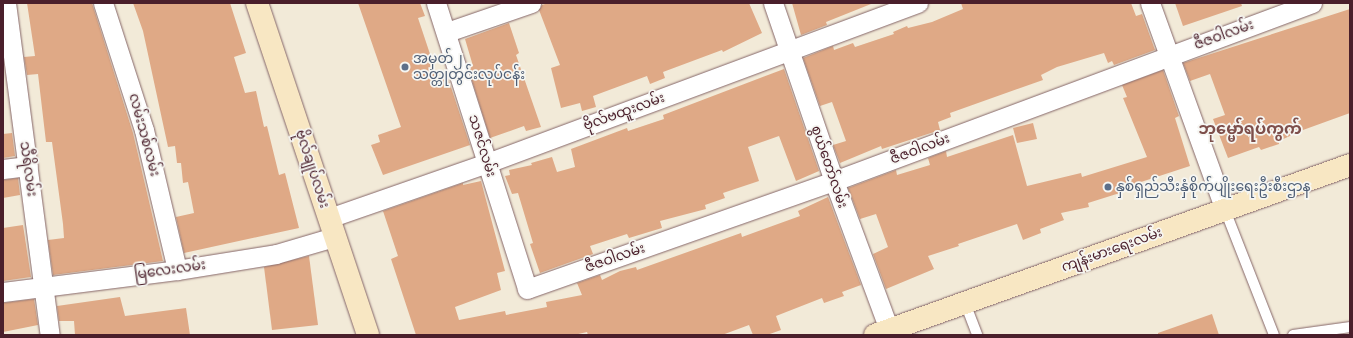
<!DOCTYPE html>
<html>
<head>
<meta charset="utf-8">
<style>
  body { margin:0 }
  #map { position:relative; width:1353px; height:338px; overflow:hidden; background:#f2ead8; font-family:Alegreya,"Noto Sans Myanmar",serif }
  div>[style] { position:absolute }
  .building>* { inset:0; background:#dfa986 }
  .roads { filter:drop-shadow(0 0 1px #856668) drop-shadow(0 0 1px #856668) }
  .lane>* { height:10px; margin:-5px; padding:0 5px; transform-origin:5px; border-radius:5px; background:#fff }
  .street>* { height:19px; margin:-9.5px; padding:0 9.5px; transform-origin:9.5px; border-radius:9.5px; background:#fff }
  .secondary>* { height:22px; margin:-11px; padding:0 11px; transform-origin:11px; border-radius:11px; background:#f8e7c3 }
  .dots>* { width:11px; height:11px; translate:-50% -50%; box-sizing:border-box; border:2px solid #f6f6f2; border-radius:50% }
  span { translate:-50% -50%; white-space:nowrap; text-align:center; line-height:1.15; -webkit-text-stroke:3.5px #f6f6f2; paint-order:stroke }
  .street-label { font-size:14px; color:#4a1f2b }
  .service-label { font-size:14px; color:#4e5e75 }
  .left { translate:0 -50%; text-align:left }
  .quarter-label { font-size:16px; color:#7e4f4b; font-weight:700 }
  .frame { position:absolute; inset:0; border:4px solid #4a1f2b; pointer-events:none }
</style>
</head>
<body>
<div id="map">
  <div class="building">
    <div style="clip-path:polygon(27px 3px,92px 3px,133px 133px,163px 261px,53px 275px,48px 240px,64px 238px,63px 224px,52px 142px,46px 142px,38px 74px,27px 75px,24px 57px,35px 56px)"></div>
    <div style="clip-path:polygon(133px 3px,230px 3px,246px 53px,234px 57px,245px 93px,256px 91px,264px 127px,267px 126px,279px 175px,285px 173px,299px 228px,184px 253px,176px 217px,194px 213px,188px 182px,183px 183px,181px 163px,177px 163px,175px 146px,168px 147px,143px 31px)"></div>
    <div style="clip-path:polygon(358px 3px,420px 3px,425px 16px,418px 18px,438px 78px,447px 75px,470px 145px,383px 175px,371px 145px,380px 142px,378px 135px,401px 127px)"></div>
    <div style="clip-path:polygon(548px 3px,749px 3px,762px 33px,723px 52px,722px 50px,663px 72px,665px 78px,650px 84px,647px 76px,593px 96px,596px 107px,582px 111px,580px 103px,561px 108px,551px 68px,560px 65px,539px 10px,542px 5px)"></div>
    <div style="clip-path:polygon(792px 3px,870px 3px,871px 4px,826px 22px,827px 25px,801px 35px)"></div>
    <div style="clip-path:polygon(961px 3px,1131px 3px,1136px 16px,1142px 14px,1155px 50px,1114px 65px,1112px 61px,1108px 63px,1104px 53px,1057px 67px,1041px 75px,1043px 80px,950px 113px,951px 117px,938px 122px,940px 130px,882px 149px,881px 146px,840px 163px,833px 145px,846px 141px,832px 102px,820px 106px,803px 58px,833px 46px,834px 50px,853px 43px,855px 47px,894px 34px,893px 32px,907px 26px,908px 28px,932px 22px,963px 9px)"></div>
    <div style="clip-path:polygon(1175px 3px,1241px 3px,1242px 6px,1183px 26px)"></div>
    <div style="clip-path:polygon(1350px 9px,1350px 113px,1303px 130px,1279px 141px,1279px 144px,1261px 150px,1259px 147px,1228px 158px,1213px 119px,1225px 115px,1210px 74px,1190px 81px,1183px 63px)"></div>
    <div style="clip-path:polygon(509px 23px,519px 53px,516px 55px,541px 127px,526px 131px,524px 126px,490px 138px,468px 68px,473px 66px,465px 39px)"></div>
    <div style="clip-path:polygon(784px 69px,819px 171px,796px 181px,779px 136px,748px 147px,759px 181px,723px 193px,725px 198px,705px 205px,706px 209px,660px 221px,662px 228px,629px 238px,627px 234px,590px 246px,593px 254px,540px 273px,530px 244px,533px 243px,518px 193px,512px 194px,505px 176px,510px 175px,509px 170px,532px 165px,531px 163px,552px 157px,557px 172px,575px 167px,571px 149px,627px 128px,628px 131px,664px 119px,663px 115px)"></div>
    <div style="clip-path:polygon(1163px 70px,1179px 116px,1175px 118px,1190px 166px,1141px 182px,1142px 186px,1088px 203px,1089px 207px,1061px 213px,1064px 220px,1040px 229px,1041px 233px,1023px 240px,1017px 224px,958px 244px,959px 246px,928px 256px,934px 269px,886px 289px,873px 254px,888px 247px,876px 214px,860px 219px,848px 188px,896px 170px,897px 175px,930px 165px,928px 158px,946px 151px,947px 157px,1013px 135px,1027px 186px,1081px 173px,1082px 177px,1147px 157px,1123px 98px,1127px 97px,1122px 85px)"></div>
    <div style="clip-path:polygon(1033px 123px,1037px 139px,1017px 143px,1013px 128px)"></div>
    <div style="clip-path:polygon(12px 133px,15px 156px,3px 158px,3px 134px)"></div>
    <div style="clip-path:polygon(18px 178px,20px 195px,3px 198px,3px 180px)"></div>
    <div style="clip-path:polygon(481px 181px,505px 271px,497px 273px,501px 290px,455px 307px,459px 320px,505px 311px,506px 315px,547px 307px,546px 302px,582px 295px,577px 283px,600px 275px,602px 280px,620px 271px,636px 267px,637px 270px,741px 233px,742px 237px,800px 216px,798px 211px,828px 197px,861px 285px,842px 292px,844px 296px,824px 303px,822px 298px,776px 316px,781px 330px,767px 335px,753px 335px,749px 325px,722px 335px,588px 335px,587px 332px,574px 335px,416px 335px,391px 259px,398px 256px,383px 211px,463px 183px,463px 185px)"></div>
    <div style="clip-path:polygon(23px 225px,31px 277px,3px 281px,3px 228px)"></div>
    <div style="clip-path:polygon(309px 256px,318px 325px,272px 330px,264px 267px)"></div>
    <div style="clip-path:polygon(120px 297px,125px 316px,186px 308px,190px 335px,75px 335px,74px 321px,59px 321px,57px 306px)"></div>
    <div style="clip-path:polygon(34px 299px,38px 325px,3px 332px,3px 303px)"></div>
    <div style="clip-path:polygon(1212px 314px,1219px 335px,1158px 335px,1158px 333px)"></div>
  </div>
  <div class="roads">
    <div class="lane">
      <div style="left:1225px;top:210px;width:134px;rotate:68.6deg"></div>
      <div style="left:965px;top:303px;width:34px;rotate:69deg"></div>
      <div style="left:1293px;top:335px;width:58px;rotate:-8deg"></div>
    </div>
    <div class="street">
      <div style="left:6px;top:3px;width:335px;rotate:82.5deg"></div>
      <div style="left:103px;top:3px;width:133px;rotate:72.1deg"></div>
      <div style="left:144px;top:130px;width:144px;rotate:76.7deg"></div>
      <div style="left:436px;top:3px;width:300px;rotate:72.3deg"></div>
      <div style="left:527px;top:289px;width:325px;rotate:-19.4deg"></div>
      <div style="left:834px;top:181px;width:510px;rotate:-20.42deg"></div>
      <div style="left:773px;top:3px;width:188px;rotate:71.1deg"></div>
      <div style="left:834px;top:181px;width:159px;rotate:69.7deg"></div>
      <div style="left:1150px;top:3px;width:220px;rotate:70.1deg"></div>
      <div style="left:447px;top:32px;width:89px;rotate:-19deg"></div>
      <div style="left:3px;top:169px;width:25px;rotate:-7deg"></div>
      <div style="left:329px;top:218px;width:167px;rotate:-19.2deg"></div>
      <div style="left:487px;top:163px;width:460px;rotate:-20.4deg"></div>
      <div style="left:3px;top:292px;width:175px;rotate:-7.2deg"></div>
      <div style="left:177px;top:270px;width:100px;rotate:-9.2deg"></div>
      <div style="left:276px;top:254px;width:60px;rotate:-16.3deg"></div>
    </div>
    <div class="secondary">
      <div style="left:257px;top:3px;width:350px;rotate:71.5deg"></div>
      <div style="left:875px;top:335px;width:505px;rotate:-19.69deg"></div>
    </div>
  </div>
  <div class="dots">
    <div style="left:405px;top:67px;background:#5c6f8a"></div>
    <div style="left:1108px;top:187px;background:#5c6f8a"></div>
  </div>
  <div class="street-label">
    <span style="left:1224px;top:35px;rotate:-20deg">ဇီဇဝါလမ်း</span>
    <span style="left:624px;top:112px;rotate:-20deg">ဗိုလ်ဗထူးလမ်း</span>
    <span style="left:144px;top:135px;rotate:75deg">လမ်းသစ်လမ်း</span>
    <span style="left:482px;top:146px;rotate:73deg">သဇင်လမ်း</span>
    <span style="left:920px;top:149px;rotate:-21deg">ဇီဇဝါလမ်း</span>
    <span style="left:829px;top:167px;rotate:71deg">စွယ်တော်လမ်း</span>
    <span style="left:28px;top:169px;rotate:82deg">သီရိလမ်း</span>
    <span style="left:312px;top:169px;rotate:72deg">ဗိုလ်ချုပ်လမ်း</span>
    <span style="left:1112px;top:250px;rotate:-20deg">ကျန်းမားရေးလမ်း</span>
    <span style="left:615px;top:258px;rotate:-19deg">ဇီဇဝါလမ်း</span>
    <span style="left:170px;top:270px;rotate:-8deg">မြလေးလမ်း</span>
  </div>
  <div class="service-label">
    <span class="left" style="left:413px;top:67px">အမှတ်၂<br>သတ္တုတွင်းလုပ်ငန်း</span>
    <span class="left" style="left:1116px;top:187px">နှစ်ရှည်သီးနှံစိုက်ပျိုးရေးဦးစီးဌာန</span>
  </div>
  <div class="quarter-label">
    <span style="left:1250px;top:129px">ဘုမ္မော်ရပ်ကွက်</span>
  </div>
  <div class="frame"></div>
</div>
</body>
</html>
